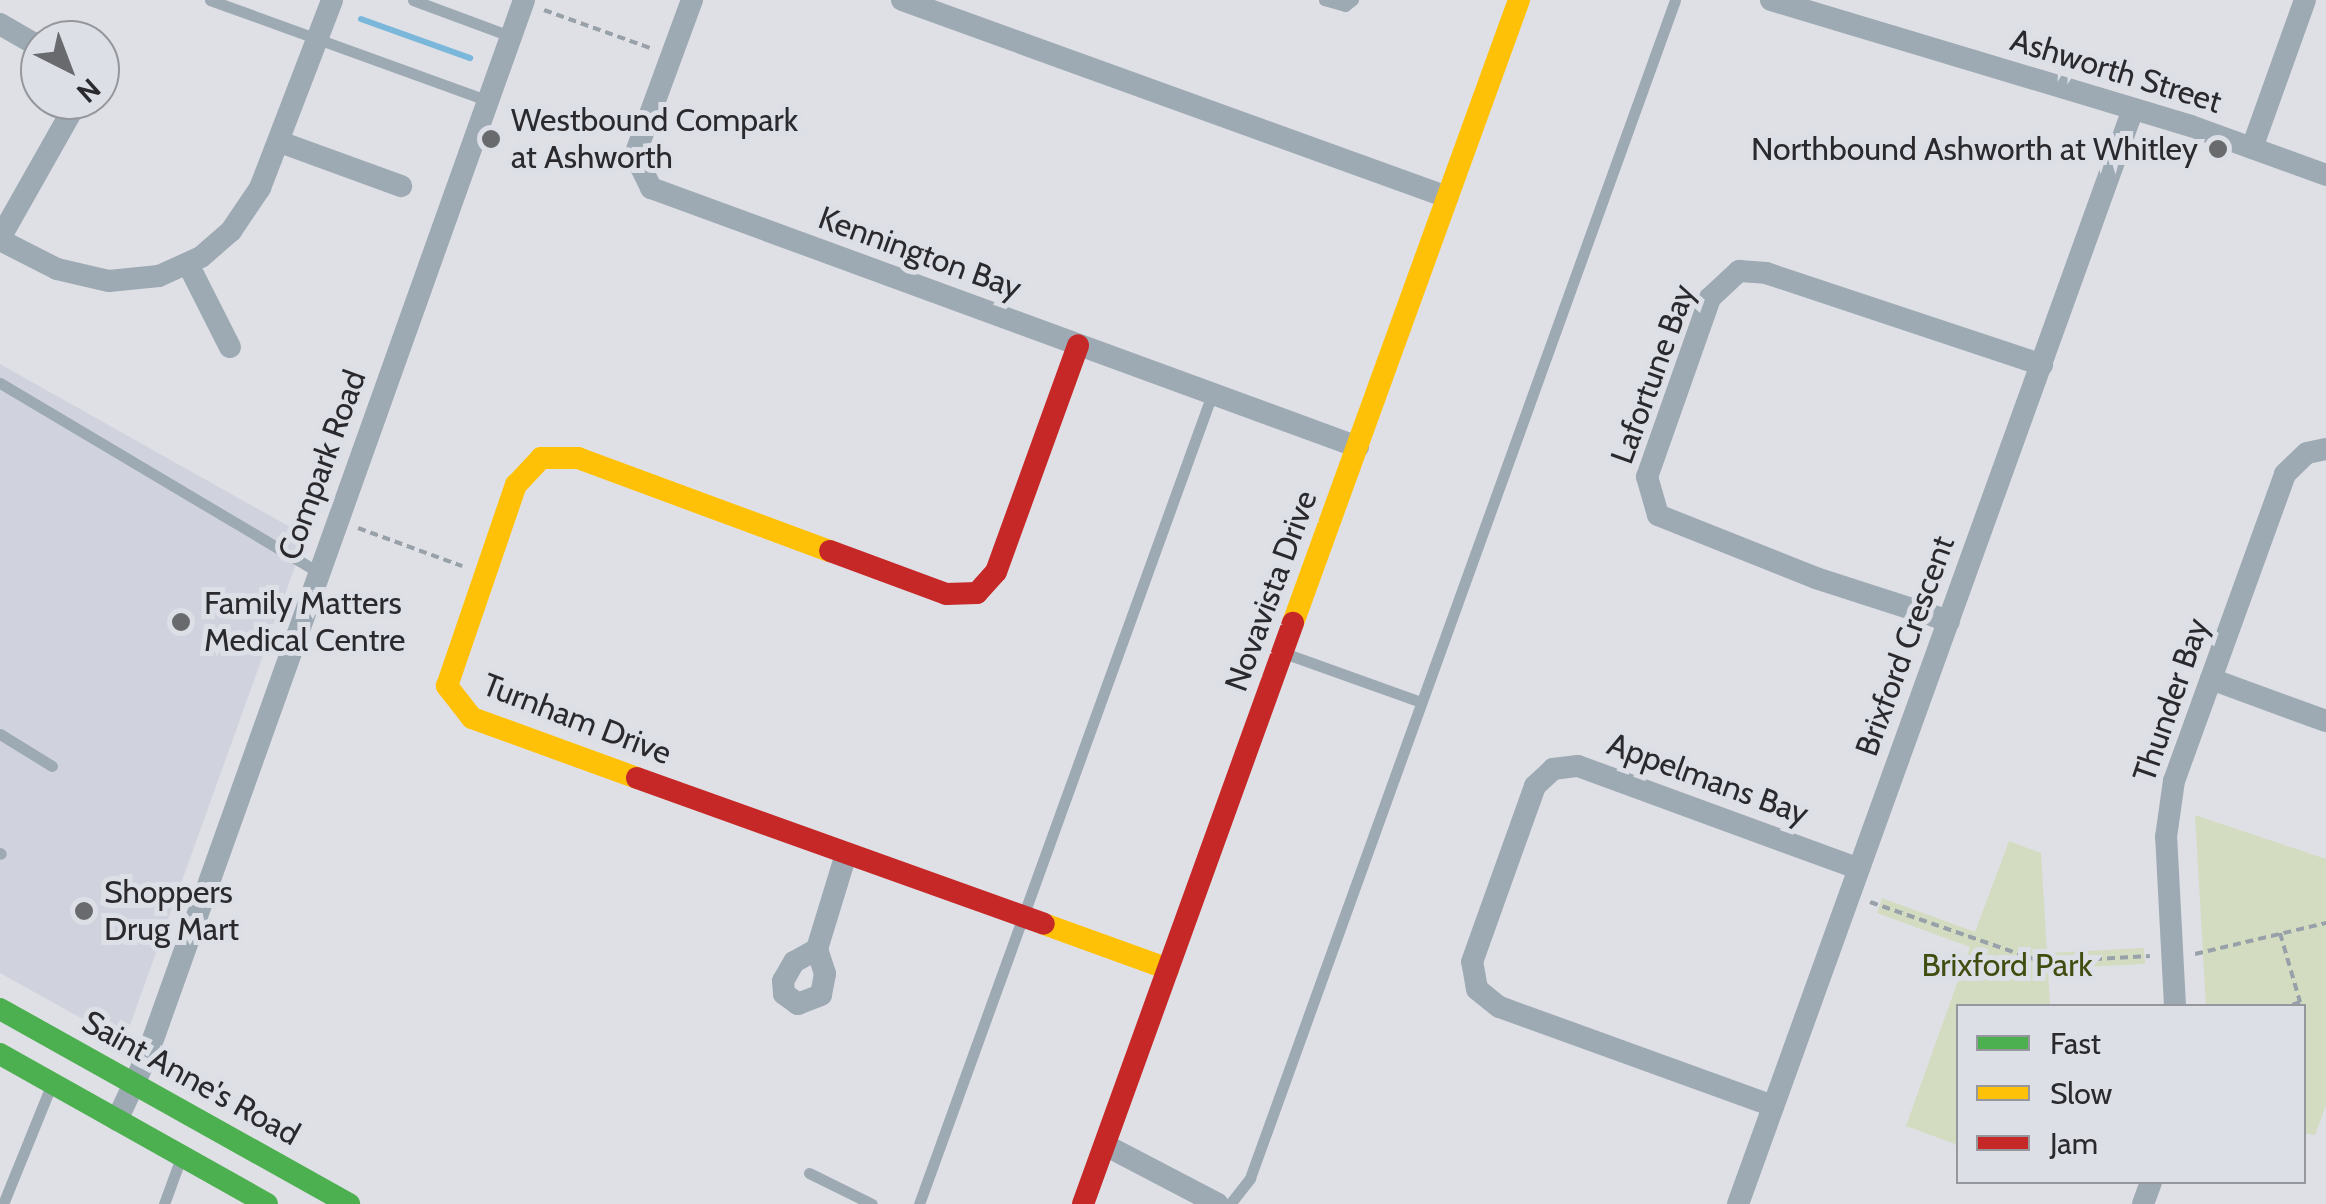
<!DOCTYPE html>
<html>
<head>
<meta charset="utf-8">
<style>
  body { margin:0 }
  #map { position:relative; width:2326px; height:1204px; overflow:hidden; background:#dfe0e5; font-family:Cabin,sans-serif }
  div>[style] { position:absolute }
  .built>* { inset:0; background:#d0d3dd }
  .green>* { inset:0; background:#d3dcc0 }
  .stream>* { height:6px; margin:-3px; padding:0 3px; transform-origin:3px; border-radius:3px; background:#7ab7da }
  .path>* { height:4px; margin-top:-2px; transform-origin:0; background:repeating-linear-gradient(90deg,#98a1a9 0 8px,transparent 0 13px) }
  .lane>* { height:11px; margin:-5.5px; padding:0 5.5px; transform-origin:5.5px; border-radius:5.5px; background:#9da9b3 }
  .street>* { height:22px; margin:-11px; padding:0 11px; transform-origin:11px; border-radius:11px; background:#9da9b3 }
  .fast>* { height:22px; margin:-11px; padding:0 11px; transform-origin:11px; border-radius:11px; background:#4caf50 }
  .slow>* { height:22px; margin:-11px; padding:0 11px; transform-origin:11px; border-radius:11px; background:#ffc107 }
  .jam>* { height:22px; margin:-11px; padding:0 11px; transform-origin:11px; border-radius:11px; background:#c62828 }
  .dots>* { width:28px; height:28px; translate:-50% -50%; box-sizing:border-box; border:5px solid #dddfe7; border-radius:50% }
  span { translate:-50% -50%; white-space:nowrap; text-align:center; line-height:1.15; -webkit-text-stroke:10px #dddfe7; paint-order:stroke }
  .street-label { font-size:32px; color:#2a2a2e }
  .poi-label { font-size:32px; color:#2a2a2e }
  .left { translate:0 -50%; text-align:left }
  .right { translate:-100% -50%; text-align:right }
  .park-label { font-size:32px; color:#414d10 }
  .legend { position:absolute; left:1956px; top:1004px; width:350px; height:180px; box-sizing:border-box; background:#dddfe7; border:2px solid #95979d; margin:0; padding:12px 18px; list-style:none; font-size:30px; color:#2a2a2e }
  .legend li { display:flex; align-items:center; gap:20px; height:50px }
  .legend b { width:50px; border:2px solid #95979d }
  .north { position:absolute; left:20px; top:20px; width:100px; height:100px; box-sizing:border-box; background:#dddfe7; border:2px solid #95979d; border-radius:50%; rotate:138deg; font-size:28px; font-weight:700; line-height:40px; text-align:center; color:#2a2a2e }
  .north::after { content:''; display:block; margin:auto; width:35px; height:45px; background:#696a6e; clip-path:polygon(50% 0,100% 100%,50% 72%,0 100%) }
</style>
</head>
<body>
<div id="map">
  <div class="built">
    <div style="clip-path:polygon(0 364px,306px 536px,124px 1042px,0 973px)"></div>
  </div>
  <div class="green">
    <div style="clip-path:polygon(2195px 815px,2326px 859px,2326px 1105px,2315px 1135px,2304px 1133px,2304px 1006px,2206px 1006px)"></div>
    <div style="clip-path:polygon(2009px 841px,2041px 853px,2047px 953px,2144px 948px,2145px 964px,2048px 969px,2050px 1006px,1958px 1006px,1958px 1145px,1906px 1126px,1970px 947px,1877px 913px,1882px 898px,1975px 932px)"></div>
  </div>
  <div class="stream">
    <div style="left:361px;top:19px;width:116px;rotate:19.7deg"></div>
  </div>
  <div class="path">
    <div style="left:544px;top:10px;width:116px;rotate:19.7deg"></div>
    <div style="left:358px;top:528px;width:111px;rotate:20.1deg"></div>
    <div style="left:1870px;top:902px;width:182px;rotate:19.2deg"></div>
    <div style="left:2042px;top:962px;width:108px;rotate:-3.2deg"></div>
    <div style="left:2280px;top:933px;width:72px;rotate:73.8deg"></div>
    <div style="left:2300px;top:1002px;width:12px;rotate:160deg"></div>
    <div style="left:2195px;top:954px;width:135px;rotate:-13.3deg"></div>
  </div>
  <div class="lane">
    <div style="left:210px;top:0;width:294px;rotate:19.9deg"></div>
    <div style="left:413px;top:0;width:103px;rotate:20.4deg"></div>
    <div style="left:1324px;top:0;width:22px;rotate:16deg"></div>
    <div style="left:1345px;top:6px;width:10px;rotate:-37deg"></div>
    <div style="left:0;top:383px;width:370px;rotate:30.7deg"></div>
    <div style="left:1284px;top:653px;width:145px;rotate:19.7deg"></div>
    <div style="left:0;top:734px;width:61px;rotate:31.6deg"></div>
    <div style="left:0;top:853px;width:1px;rotate:45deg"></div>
    <div style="left:809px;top:1173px;width:70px;rotate:26.2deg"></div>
    <div style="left:3px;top:1204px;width:125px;rotate:-67.9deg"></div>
    <div style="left:164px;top:1204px;width:47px;rotate:-70deg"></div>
    <div style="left:919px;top:1204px;width:861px;rotate:-70.11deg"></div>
    <div style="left:1230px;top:1204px;width:33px;rotate:-52deg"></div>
    <div style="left:1250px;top:1178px;width:1252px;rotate:-70.16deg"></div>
  </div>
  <div class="street">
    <div style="left:692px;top:0;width:165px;rotate:110.2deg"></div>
    <div style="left:635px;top:155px;width:37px;rotate:64deg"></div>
    <div style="left:651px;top:188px;width:753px;rotate:20.12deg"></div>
    <div style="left:902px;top:0;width:580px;rotate:19.87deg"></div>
    <div style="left:1771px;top:0;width:438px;rotate:16.7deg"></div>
    <div style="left:2191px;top:126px;width:144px;rotate:19.9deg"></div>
    <div style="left:0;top:24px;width:46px;rotate:29.9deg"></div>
    <div style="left:280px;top:142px;width:129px;rotate:20deg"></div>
    <div style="left:2252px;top:148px;width:157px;rotate:-70.3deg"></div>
    <div style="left:0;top:238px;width:159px;rotate:-60.5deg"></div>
    <div style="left:0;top:240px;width:64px;rotate:27deg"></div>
    <div style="left:57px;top:269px;width:53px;rotate:13deg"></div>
    <div style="left:109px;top:281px;width:50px;rotate:-5.7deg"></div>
    <div style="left:159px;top:276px;width:46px;rotate:-24.3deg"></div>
    <div style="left:201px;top:257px;width:40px;rotate:-41deg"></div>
    <div style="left:231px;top:231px;width:52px;rotate:-56deg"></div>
    <div style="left:260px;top:188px;width:201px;rotate:-69deg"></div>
    <div style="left:188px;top:264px;width:93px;rotate:63.2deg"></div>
    <div style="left:1949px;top:621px;width:140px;rotate:-162.1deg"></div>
    <div style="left:1816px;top:578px;width:170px;rotate:-158.3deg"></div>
    <div style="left:1658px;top:515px;width:40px;rotate:-106deg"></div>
    <div style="left:1647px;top:477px;width:190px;rotate:-70.6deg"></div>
    <div style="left:1710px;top:298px;width:40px;rotate:-43deg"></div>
    <div style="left:1739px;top:271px;width:27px;rotate:4deg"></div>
    <div style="left:1766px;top:273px;width:291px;rotate:18.4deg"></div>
    <div style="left:2211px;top:679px;width:122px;rotate:20.1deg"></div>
    <div style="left:817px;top:949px;width:26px;rotate:72deg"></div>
    <div style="left:825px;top:974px;width:21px;rotate:101deg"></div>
    <div style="left:821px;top:995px;width:25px;rotate:159deg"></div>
    <div style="left:798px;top:1004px;width:17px;rotate:-144deg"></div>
    <div style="left:784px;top:994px;width:13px;rotate:-94deg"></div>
    <div style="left:783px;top:981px;width:22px;rotate:-60deg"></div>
    <div style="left:794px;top:962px;width:26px;rotate:-29deg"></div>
    <div style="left:817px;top:949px;width:99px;rotate:-73deg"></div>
    <div style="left:2175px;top:1006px;width:169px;rotate:-93deg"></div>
    <div style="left:2166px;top:837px;width:57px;rotate:-81.9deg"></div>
    <div style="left:2174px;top:781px;width:326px;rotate:-70.1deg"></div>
    <div style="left:2285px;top:474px;width:30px;rotate:-44deg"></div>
    <div style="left:2307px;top:453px;width:19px;rotate:-12deg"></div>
    <div style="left:1773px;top:1106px;width:291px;rotate:-160.1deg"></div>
    <div style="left:1499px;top:1007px;width:28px;rotate:-141deg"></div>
    <div style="left:1477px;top:989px;width:27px;rotate:-100deg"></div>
    <div style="left:1472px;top:962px;width:187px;rotate:-70.3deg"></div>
    <div style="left:1535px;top:786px;width:25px;rotate:-43deg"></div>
    <div style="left:1553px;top:769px;width:25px;rotate:-7deg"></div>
    <div style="left:1578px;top:766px;width:299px;rotate:20.1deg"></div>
    <div style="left:117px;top:1120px;width:71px;rotate:-64.9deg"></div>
    <div style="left:147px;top:1056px;width:1121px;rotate:-70.35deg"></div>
    <div style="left:1105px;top:1145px;width:127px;rotate:27.6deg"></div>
    <div style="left:1738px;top:1204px;width:1164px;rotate:-70.16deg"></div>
    <div style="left:2143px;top:1204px;width:23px;rotate:-70deg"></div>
  </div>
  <div class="fast">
    <div style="left:0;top:1009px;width:400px;rotate:29.2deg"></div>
    <div style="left:0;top:1054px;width:306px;rotate:29.3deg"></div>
  </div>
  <div class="slow">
    <div style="left:1293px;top:623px;width:663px;rotate:-70.06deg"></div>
    <div style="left:637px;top:778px;width:176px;rotate:-160deg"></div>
    <div style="left:472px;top:718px;width:41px;rotate:-128deg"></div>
    <div style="left:447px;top:686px;width:213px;rotate:-71.1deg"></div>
    <div style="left:516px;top:485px;width:37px;rotate:-47deg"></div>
    <div style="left:541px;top:458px;width:37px"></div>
    <div style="left:578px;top:458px;width:269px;rotate:20.3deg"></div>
    <div style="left:1044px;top:924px;width:132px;rotate:19.9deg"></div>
  </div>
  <div class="jam">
    <div style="left:830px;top:551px;width:124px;rotate:20.3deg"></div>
    <div style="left:946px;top:594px;width:31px;rotate:-2deg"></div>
    <div style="left:977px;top:593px;width:28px;rotate:-48deg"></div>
    <div style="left:996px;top:572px;width:241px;rotate:-70.1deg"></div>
    <div style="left:637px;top:778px;width:432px;rotate:19.7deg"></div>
    <div style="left:1083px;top:1204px;width:618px;rotate:-70.13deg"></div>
  </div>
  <div class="dots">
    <div style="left:491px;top:139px;background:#696a6e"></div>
    <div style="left:2218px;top:149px;background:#696a6e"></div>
    <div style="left:181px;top:622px;background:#696a6e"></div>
    <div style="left:84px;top:911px;background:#696a6e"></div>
  </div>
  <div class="street-label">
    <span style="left:2116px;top:71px;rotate:17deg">Ashworth Street</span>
    <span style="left:920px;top:253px;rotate:20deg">Kennington Bay</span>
    <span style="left:1653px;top:374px;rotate:-70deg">Lafortune Bay</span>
    <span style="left:322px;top:465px;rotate:-70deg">Compark Road</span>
    <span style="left:1271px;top:591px;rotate:-70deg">Novavista Drive</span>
    <span style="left:1905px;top:646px;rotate:-70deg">Brixford Crescent</span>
    <span style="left:2171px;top:700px;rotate:-71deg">Thunder Bay</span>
    <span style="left:577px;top:719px;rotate:21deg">Turnham Drive</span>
    <span style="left:1708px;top:779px;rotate:20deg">Appelmans Bay</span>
    <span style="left:191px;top:1078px;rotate:29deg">Saint Anne's Road</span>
  </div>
  <div class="poi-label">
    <span class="left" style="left:511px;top:139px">Westbound Compark<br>at Ashworth</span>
    <span class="right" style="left:2198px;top:149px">Northbound Ashworth at Whitley</span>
    <span class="left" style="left:204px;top:622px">Family Matters<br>Medical Centre</span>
    <span class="left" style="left:104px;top:911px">Shoppers<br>Drug Mart</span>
  </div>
  <div class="park-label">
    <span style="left:2007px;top:965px">Brixford Park</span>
  </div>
  <ul class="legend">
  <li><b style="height:12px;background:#4caf50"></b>Fast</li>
  <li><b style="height:12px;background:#ffc107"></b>Slow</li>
  <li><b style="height:12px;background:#c62828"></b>Jam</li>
  </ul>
  <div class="north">N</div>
</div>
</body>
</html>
